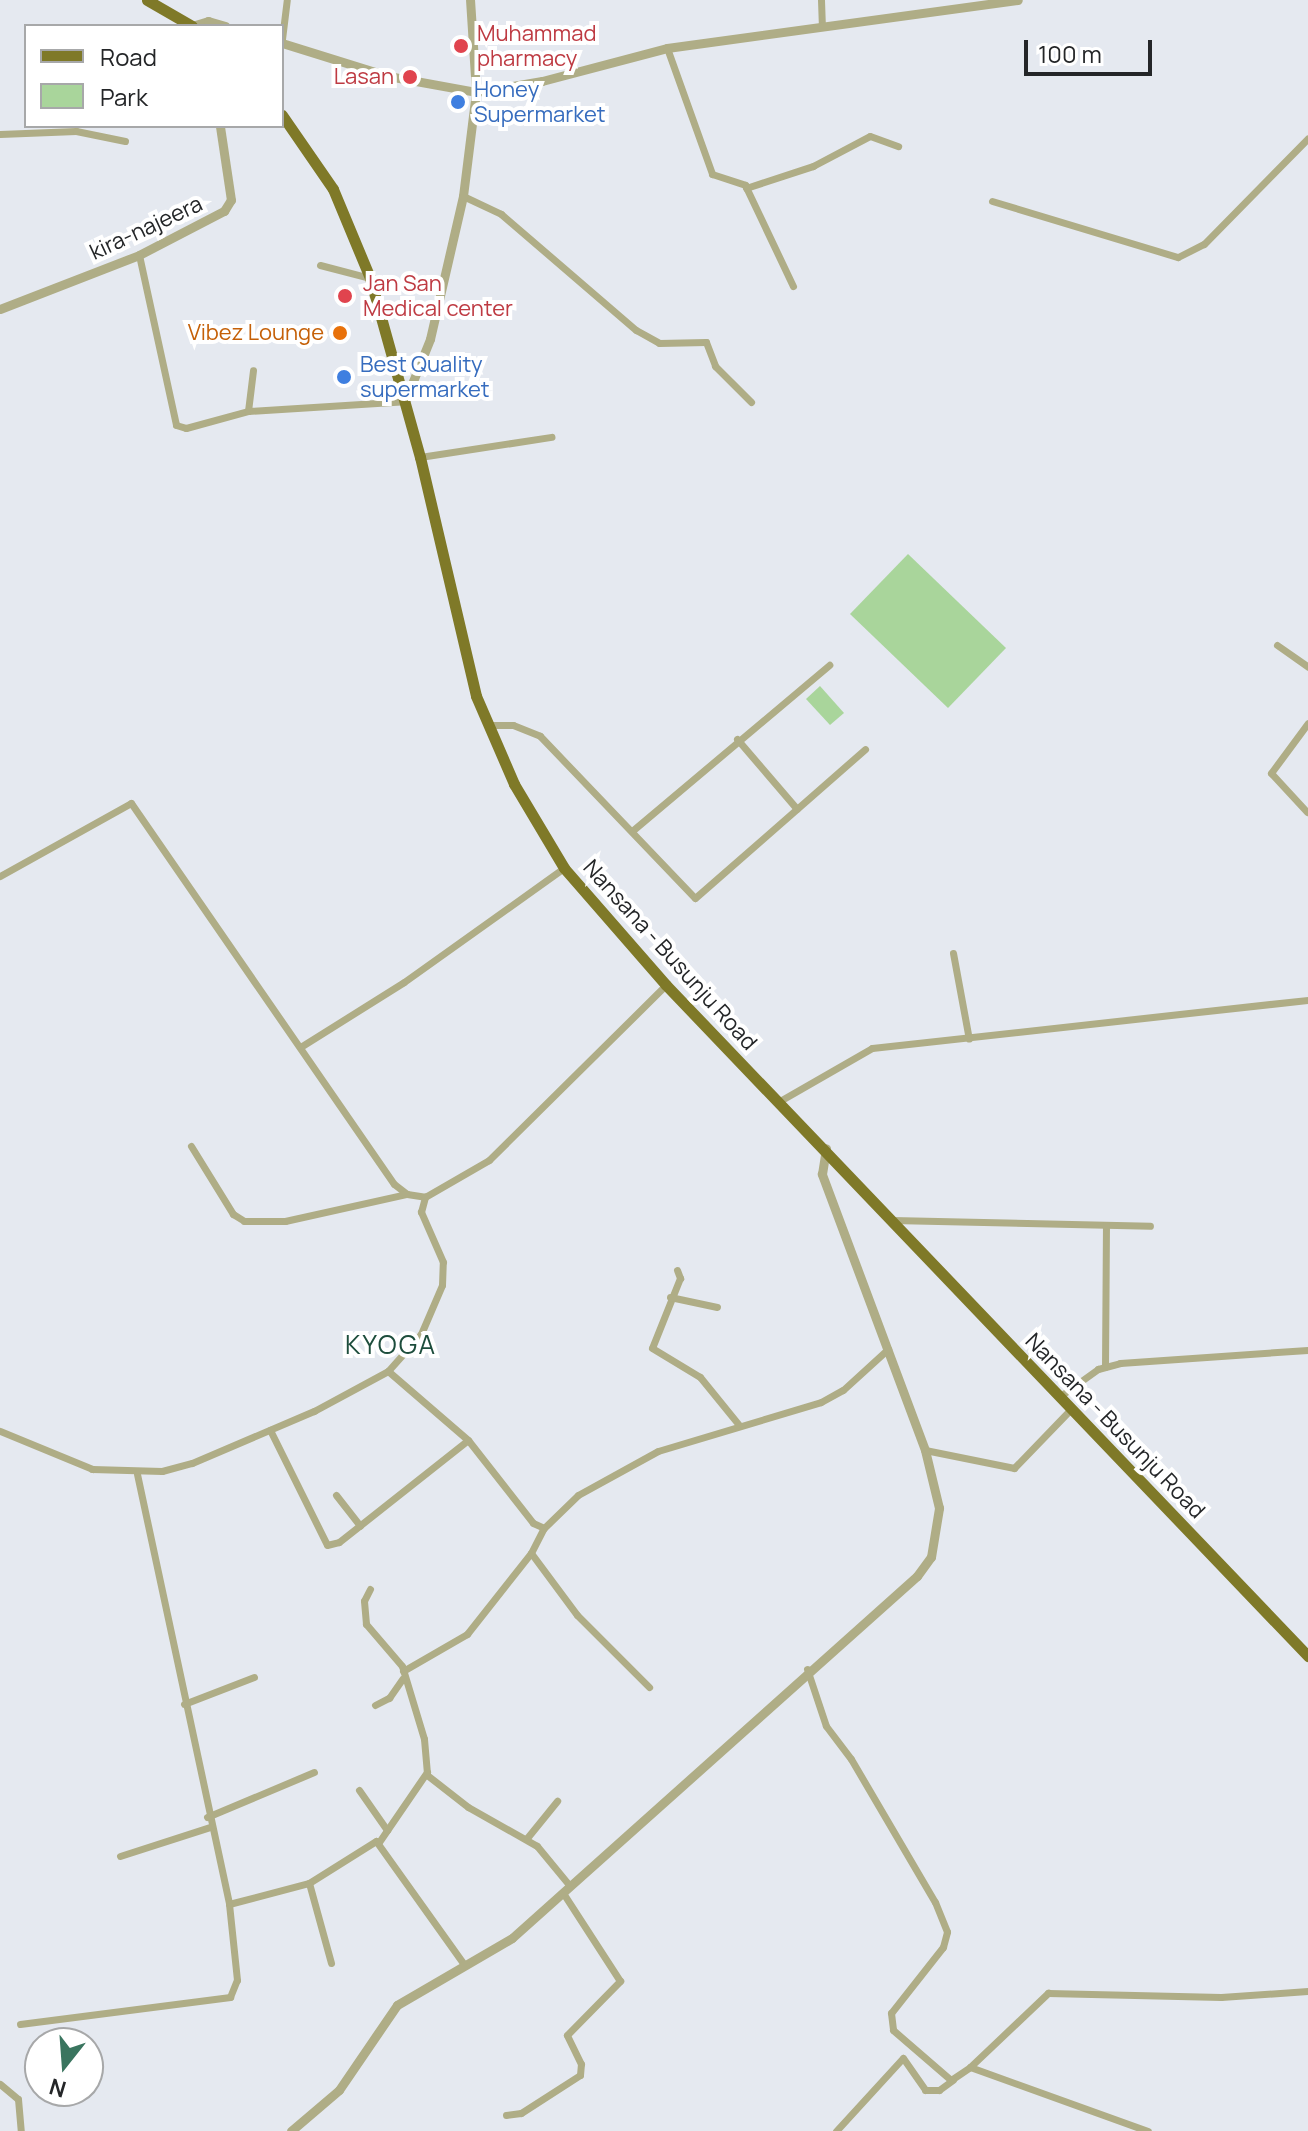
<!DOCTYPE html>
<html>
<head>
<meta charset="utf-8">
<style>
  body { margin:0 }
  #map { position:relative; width:1308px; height:2131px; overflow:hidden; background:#e5e9f0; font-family:Manrope,sans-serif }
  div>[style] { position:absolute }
  .green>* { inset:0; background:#a9d59b }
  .minor>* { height:7px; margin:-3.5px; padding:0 3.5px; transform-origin:3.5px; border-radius:3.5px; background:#afad86 }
  .tertiary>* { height:9px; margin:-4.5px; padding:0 4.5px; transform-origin:4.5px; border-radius:4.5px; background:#afad86 }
  .primary>* { height:11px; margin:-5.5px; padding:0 5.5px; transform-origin:5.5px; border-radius:5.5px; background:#7f7928 }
  .dots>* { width:22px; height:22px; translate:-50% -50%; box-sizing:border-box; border:4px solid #fff; border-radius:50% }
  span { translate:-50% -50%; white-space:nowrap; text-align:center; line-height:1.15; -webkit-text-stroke:8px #fff; paint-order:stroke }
  .health-label { font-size:22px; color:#be3a42 }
  .left { translate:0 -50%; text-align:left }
  .right { translate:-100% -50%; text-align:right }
  .shop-label { font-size:22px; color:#366cbe }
  .street-label { font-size:22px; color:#242628 }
  .food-label { font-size:22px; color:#c56008 }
  .quarter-label { font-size:26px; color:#1d4d3c; letter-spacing:2px }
  .legend { position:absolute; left:24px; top:24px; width:260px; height:104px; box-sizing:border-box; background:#fff; border:2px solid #a7a8a9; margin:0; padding:10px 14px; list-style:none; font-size:24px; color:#242628 }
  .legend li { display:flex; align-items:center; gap:16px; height:40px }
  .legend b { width:40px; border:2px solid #a7a8a9 }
  .north { position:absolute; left:24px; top:2027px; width:80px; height:80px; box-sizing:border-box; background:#fff; border:2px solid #a7a8a9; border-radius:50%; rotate:197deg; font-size:22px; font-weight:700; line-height:32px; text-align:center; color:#242628 }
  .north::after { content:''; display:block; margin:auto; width:28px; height:36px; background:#3a755f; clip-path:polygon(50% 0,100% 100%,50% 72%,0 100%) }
  .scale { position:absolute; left:1024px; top:40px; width:128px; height:36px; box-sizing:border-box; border:4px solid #242628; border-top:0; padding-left:10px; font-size:24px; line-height:28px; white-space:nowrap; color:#242628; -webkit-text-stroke:6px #fff; paint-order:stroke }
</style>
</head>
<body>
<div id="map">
  <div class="green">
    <div style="clip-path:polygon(908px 554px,1006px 648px,948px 708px,850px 614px)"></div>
    <div style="clip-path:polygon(820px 686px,844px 713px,830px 725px,806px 699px)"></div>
  </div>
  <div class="minor">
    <div style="left:821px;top:0;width:26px;rotate:88deg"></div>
    <div style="left:282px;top:39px;width:39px;rotate:-83deg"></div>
    <div style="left:667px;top:48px;width:134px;rotate:70.3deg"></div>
    <div style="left:712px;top:174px;width:35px;rotate:18deg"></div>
    <div style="left:745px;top:185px;width:112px;rotate:64.6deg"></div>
    <div style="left:0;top:134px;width:76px;rotate:-2.3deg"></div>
    <div style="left:76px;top:131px;width:50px;rotate:11.5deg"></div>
    <div style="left:746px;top:188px;width:71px;rotate:-18.2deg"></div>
    <div style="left:813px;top:166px;width:64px;rotate:-27.8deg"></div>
    <div style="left:870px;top:136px;width:30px;rotate:20deg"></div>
    <div style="left:463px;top:196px;width:42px;rotate:25.3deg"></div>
    <div style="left:501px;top:214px;width:178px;rotate:40.7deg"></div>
    <div style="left:636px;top:330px;width:26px;rotate:29deg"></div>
    <div style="left:659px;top:343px;width:47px;rotate:-1.2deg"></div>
    <div style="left:706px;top:342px;width:26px;rotate:69deg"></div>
    <div style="left:715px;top:366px;width:51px;rotate:45deg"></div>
    <div style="left:992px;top:201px;width:194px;rotate:16.8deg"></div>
    <div style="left:1178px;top:257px;width:29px;rotate:-27deg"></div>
    <div style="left:1204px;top:244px;width:148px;rotate:-45.5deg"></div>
    <div style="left:139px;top:255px;width:174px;rotate:77.7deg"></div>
    <div style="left:176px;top:425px;width:10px;rotate:17deg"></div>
    <div style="left:186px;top:428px;width:64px;rotate:-15.3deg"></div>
    <div style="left:248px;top:411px;width:157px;rotate:-3.6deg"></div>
    <div style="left:320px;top:265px;width:52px;rotate:14.6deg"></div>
    <div style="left:248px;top:411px;width:41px;rotate:-83deg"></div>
    <div style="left:420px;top:457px;width:133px;rotate:-8.7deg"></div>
    <div style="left:1277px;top:645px;width:38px;rotate:35deg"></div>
    <div style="left:488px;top:725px;width:25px"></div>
    <div style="left:513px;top:725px;width:29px;rotate:22deg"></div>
    <div style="left:540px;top:736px;width:224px;rotate:46.3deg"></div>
    <div style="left:695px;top:898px;width:226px;rotate:-41.2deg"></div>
    <div style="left:737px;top:739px;width:92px;rotate:49.4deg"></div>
    <div style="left:1307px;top:812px;width:53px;rotate:-132.7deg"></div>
    <div style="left:1271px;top:773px;width:62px;rotate:-53.5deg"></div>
    <div style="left:632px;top:831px;width:258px;rotate:-40.1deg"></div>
    <div style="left:0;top:876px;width:150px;rotate:-29.1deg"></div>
    <div style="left:131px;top:803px;width:463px;rotate:55.4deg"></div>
    <div style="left:394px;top:1184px;width:16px;rotate:38deg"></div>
    <div style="left:407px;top:1194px;width:18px;rotate:9deg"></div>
    <div style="left:953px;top:953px;width:87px;rotate:79.5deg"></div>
    <div style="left:302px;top:1046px;width:120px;rotate:-32.1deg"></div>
    <div style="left:404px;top:982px;width:196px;rotate:-35.5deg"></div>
    <div style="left:778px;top:1102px;width:108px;rotate:-29.9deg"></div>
    <div style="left:872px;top:1048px;width:439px;rotate:-6.3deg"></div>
    <div style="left:191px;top:1146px;width:80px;rotate:58.3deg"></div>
    <div style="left:233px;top:1214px;width:13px;rotate:32deg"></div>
    <div style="left:244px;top:1221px;width:41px"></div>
    <div style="left:285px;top:1221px;width:125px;rotate:-12.5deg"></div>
    <div style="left:892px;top:1220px;width:258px;rotate:1.3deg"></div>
    <div style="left:677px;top:1270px;width:9px;rotate:69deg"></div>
    <div style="left:680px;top:1278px;width:75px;rotate:111.8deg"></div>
    <div style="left:652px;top:1348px;width:56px;rotate:31.1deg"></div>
    <div style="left:700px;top:1377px;width:62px;rotate:50.9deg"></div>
    <div style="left:670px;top:1297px;width:48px;rotate:12deg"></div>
    <div style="left:1105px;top:1367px;width:142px;rotate:-89.6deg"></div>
    <div style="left:388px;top:1371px;width:106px;rotate:40.8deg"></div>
    <div style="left:468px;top:1440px;width:105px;rotate:51.9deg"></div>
    <div style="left:533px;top:1523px;width:12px;rotate:24deg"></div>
    <div style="left:544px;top:1528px;width:47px;rotate:-44.1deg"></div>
    <div style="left:578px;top:1495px;width:91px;rotate:-28.8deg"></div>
    <div style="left:658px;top:1451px;width:170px;rotate:-16.7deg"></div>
    <div style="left:821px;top:1402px;width:25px;rotate:-29deg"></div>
    <div style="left:843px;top:1390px;width:61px;rotate:-42.3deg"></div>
    <div style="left:1059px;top:1397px;width:48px;rotate:-35.7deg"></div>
    <div style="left:1098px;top:1369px;width:23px;rotate:-15deg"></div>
    <div style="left:1120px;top:1363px;width:188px;rotate:-4deg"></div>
    <div style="left:270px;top:1430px;width:128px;rotate:63.6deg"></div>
    <div style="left:327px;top:1545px;width:12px;rotate:-14deg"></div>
    <div style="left:339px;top:1542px;width:164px;rotate:-38.3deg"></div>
    <div style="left:0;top:1431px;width:100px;rotate:22.4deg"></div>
    <div style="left:92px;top:1469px;width:70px;rotate:1.6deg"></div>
    <div style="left:162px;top:1471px;width:31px;rotate:-15deg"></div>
    <div style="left:192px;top:1463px;width:133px;rotate:-23.1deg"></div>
    <div style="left:314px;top:1411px;width:84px;rotate:-28.4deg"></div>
    <div style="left:388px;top:1371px;width:50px;rotate:-48.3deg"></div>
    <div style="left:421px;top:1334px;width:53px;rotate:-66.8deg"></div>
    <div style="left:442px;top:1285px;width:23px;rotate:-88deg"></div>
    <div style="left:443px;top:1262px;width:55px;rotate:-113.7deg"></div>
    <div style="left:421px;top:1212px;width:16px;rotate:-75deg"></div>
    <div style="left:425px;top:1197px;width:74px;rotate:-30deg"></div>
    <div style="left:489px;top:1160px;width:249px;rotate:-44.7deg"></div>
    <div style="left:925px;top:1450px;width:91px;rotate:11.4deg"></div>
    <div style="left:1014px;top:1468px;width:82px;rotate:-46deg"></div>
    <div style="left:137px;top:1474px;width:440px;rotate:77.9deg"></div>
    <div style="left:229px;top:1904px;width:83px;rotate:-14.7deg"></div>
    <div style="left:309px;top:1883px;width:79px;rotate:-32.1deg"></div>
    <div style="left:376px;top:1841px;width:150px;rotate:54.5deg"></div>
    <div style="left:336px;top:1495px;width:39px;rotate:52deg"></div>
    <div style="left:531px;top:1553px;width:77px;rotate:53.4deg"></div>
    <div style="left:577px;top:1615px;width:102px;rotate:45deg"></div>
    <div style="left:370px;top:1589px;width:13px;rotate:117deg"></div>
    <div style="left:364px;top:1601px;width:23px;rotate:85deg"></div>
    <div style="left:366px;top:1624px;width:55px;rotate:49.4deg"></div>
    <div style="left:402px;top:1666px;width:76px;rotate:73.2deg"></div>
    <div style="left:424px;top:1739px;width:36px;rotate:85deg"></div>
    <div style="left:427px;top:1775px;width:52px;rotate:38deg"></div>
    <div style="left:468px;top:1807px;width:79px;rotate:29.5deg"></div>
    <div style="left:537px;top:1846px;width:52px;rotate:50.5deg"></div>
    <div style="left:807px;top:1669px;width:60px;rotate:71.6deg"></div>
    <div style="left:826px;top:1726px;width:41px;rotate:52.9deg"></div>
    <div style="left:851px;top:1759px;width:166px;rotate:59.6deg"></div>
    <div style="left:935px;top:1902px;width:32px;rotate:68deg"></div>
    <div style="left:947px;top:1932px;width:16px;rotate:105deg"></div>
    <div style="left:943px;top:1947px;width:84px;rotate:128.2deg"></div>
    <div style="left:891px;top:2013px;width:17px;rotate:83deg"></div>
    <div style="left:893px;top:2030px;width:77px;rotate:40.8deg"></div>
    <div style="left:951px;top:2080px;width:23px;rotate:-34deg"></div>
    <div style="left:970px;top:2067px;width:189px;rotate:19.8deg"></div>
    <div style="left:403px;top:1671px;width:74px;rotate:-30deg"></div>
    <div style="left:467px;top:1634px;width:103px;rotate:-51.7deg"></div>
    <div style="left:531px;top:1553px;width:28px;rotate:-63deg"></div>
    <div style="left:184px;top:1704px;width:75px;rotate:-21.1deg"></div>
    <div style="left:375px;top:1705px;width:16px;rotate:-27deg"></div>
    <div style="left:389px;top:1698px;width:24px;rotate:-55deg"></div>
    <div style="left:359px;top:1790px;width:49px;rotate:55deg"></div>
    <div style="left:207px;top:1817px;width:116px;rotate:-22.8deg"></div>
    <div style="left:527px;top:1838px;width:48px;rotate:-51deg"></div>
    <div style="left:379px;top:1842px;width:85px;rotate:-55.6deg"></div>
    <div style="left:120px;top:1856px;width:95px;rotate:-17.9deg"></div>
    <div style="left:309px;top:1883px;width:83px;rotate:74.6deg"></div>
    <div style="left:20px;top:2024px;width:212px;rotate:-7.3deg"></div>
    <div style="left:230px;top:1997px;width:18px;rotate:-68deg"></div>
    <div style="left:237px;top:1980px;width:76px;rotate:-96deg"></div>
    <div style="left:970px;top:2067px;width:108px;rotate:-43.5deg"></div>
    <div style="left:1048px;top:1993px;width:173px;rotate:1.3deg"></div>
    <div style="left:1221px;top:1997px;width:87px;rotate:-3.9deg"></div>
    <div style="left:0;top:2084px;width:23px;rotate:40deg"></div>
    <div style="left:18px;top:2099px;width:32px;rotate:85deg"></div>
    <div style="left:506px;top:2115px;width:15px;rotate:-8deg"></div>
    <div style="left:521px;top:2113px;width:70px;rotate:-32.8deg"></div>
    <div style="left:580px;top:2075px;width:11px;rotate:-85deg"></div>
    <div style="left:581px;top:2064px;width:32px;rotate:-116deg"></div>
    <div style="left:567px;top:2035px;width:76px;rotate:-45.5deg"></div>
    <div style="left:620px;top:1981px;width:105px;rotate:-122.9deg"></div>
    <div style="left:836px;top:2131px;width:99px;rotate:-47.5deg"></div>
    <div style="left:903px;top:2058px;width:39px;rotate:55deg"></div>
    <div style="left:925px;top:2090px;width:14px"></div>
    <div style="left:939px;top:2090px;width:17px;rotate:-36deg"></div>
  </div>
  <div class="tertiary">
    <div style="left:192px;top:26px;width:17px;rotate:-17deg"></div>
    <div style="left:208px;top:21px;width:18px;rotate:16deg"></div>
    <div style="left:282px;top:43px;width:111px;rotate:17.3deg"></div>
    <div style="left:388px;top:76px;width:89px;rotate:10.3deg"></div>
    <div style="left:476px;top:92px;width:67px;rotate:-9.5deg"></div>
    <div style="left:542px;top:81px;width:129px;rotate:-14.8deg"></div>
    <div style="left:667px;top:48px;width:354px;rotate:-7.8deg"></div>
    <div style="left:0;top:309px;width:149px;rotate:-21.2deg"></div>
    <div style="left:139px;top:255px;width:96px;rotate:-27.4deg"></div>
    <div style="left:224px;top:211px;width:13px;rotate:-58deg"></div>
    <div style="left:231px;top:200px;width:75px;rotate:-98.5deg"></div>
    <div style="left:405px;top:401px;width:67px;rotate:-68deg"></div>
    <div style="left:430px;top:339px;width:147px;rotate:-77deg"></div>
    <div style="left:463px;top:196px;width:105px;rotate:-82.9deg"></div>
    <div style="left:476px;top:92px;width:92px;rotate:-93.7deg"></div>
    <div style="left:291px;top:2131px;width:63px;rotate:-40.5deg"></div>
    <div style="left:339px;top:2090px;width:103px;rotate:-55.7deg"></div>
    <div style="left:397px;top:2005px;width:133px;rotate:-30.2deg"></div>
    <div style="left:512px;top:1938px;width:543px;rotate:-41.79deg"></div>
    <div style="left:917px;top:1576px;width:24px;rotate:-54deg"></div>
    <div style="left:931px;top:1557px;width:50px;rotate:-80.7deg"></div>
    <div style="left:939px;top:1508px;width:60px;rotate:-103.6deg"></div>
    <div style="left:925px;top:1450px;width:295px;rotate:-110.5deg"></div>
    <div style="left:822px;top:1174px;width:26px;rotate:-81deg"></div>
  </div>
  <div class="primary">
    <div style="left:147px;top:0;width:52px;rotate:30deg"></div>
    <div style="left:282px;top:115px;width:90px;rotate:55.4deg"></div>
    <div style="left:333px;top:189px;width:96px;rotate:67.4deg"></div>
    <div style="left:370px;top:278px;width:186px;rotate:74.4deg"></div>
    <div style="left:420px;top:457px;width:245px;rotate:76.8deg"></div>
    <div style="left:476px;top:696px;width:96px;rotate:66.6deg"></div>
    <div style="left:514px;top:784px;width:98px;rotate:59.2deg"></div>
    <div style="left:564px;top:868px;width:155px;rotate:48.9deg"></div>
    <div style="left:666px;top:985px;width:929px;rotate:46.27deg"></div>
  </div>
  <div class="dots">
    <div style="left:461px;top:46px;background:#e0444e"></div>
    <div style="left:410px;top:77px;background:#e0444e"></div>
    <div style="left:458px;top:102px;background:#3f7fe0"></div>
    <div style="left:345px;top:296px;background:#e0444e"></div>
    <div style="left:340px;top:333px;background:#e8710a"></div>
    <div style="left:344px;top:377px;background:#3f7fe0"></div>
  </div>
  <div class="health-label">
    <span class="left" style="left:477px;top:46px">Muhammad<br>pharmacy</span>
    <span class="right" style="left:394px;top:77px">Lasan</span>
    <span class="left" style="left:363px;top:296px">Jan San<br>Medical center</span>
  </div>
  <div class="shop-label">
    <span class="left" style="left:474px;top:102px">Honey<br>Supermarket</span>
    <span class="left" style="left:360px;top:377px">Best Quality<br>supermarket</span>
  </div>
  <div class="street-label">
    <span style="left:146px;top:228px;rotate:-25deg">kira-najeera</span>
    <span style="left:670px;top:955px;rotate:48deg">Nansana - Busunju Road</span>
    <span style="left:1115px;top:1426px;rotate:46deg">Nansana - Busunju Road</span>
  </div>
  <div class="food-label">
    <span class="right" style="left:324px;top:333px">Vibez Lounge</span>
  </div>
  <div class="quarter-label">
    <span style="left:391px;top:1345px">KYOGA</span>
  </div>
  <ul class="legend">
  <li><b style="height:10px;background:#7f7928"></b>Road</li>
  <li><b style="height:22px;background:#a9d59b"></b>Park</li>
  </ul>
  <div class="north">N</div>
  <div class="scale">100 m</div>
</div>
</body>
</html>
